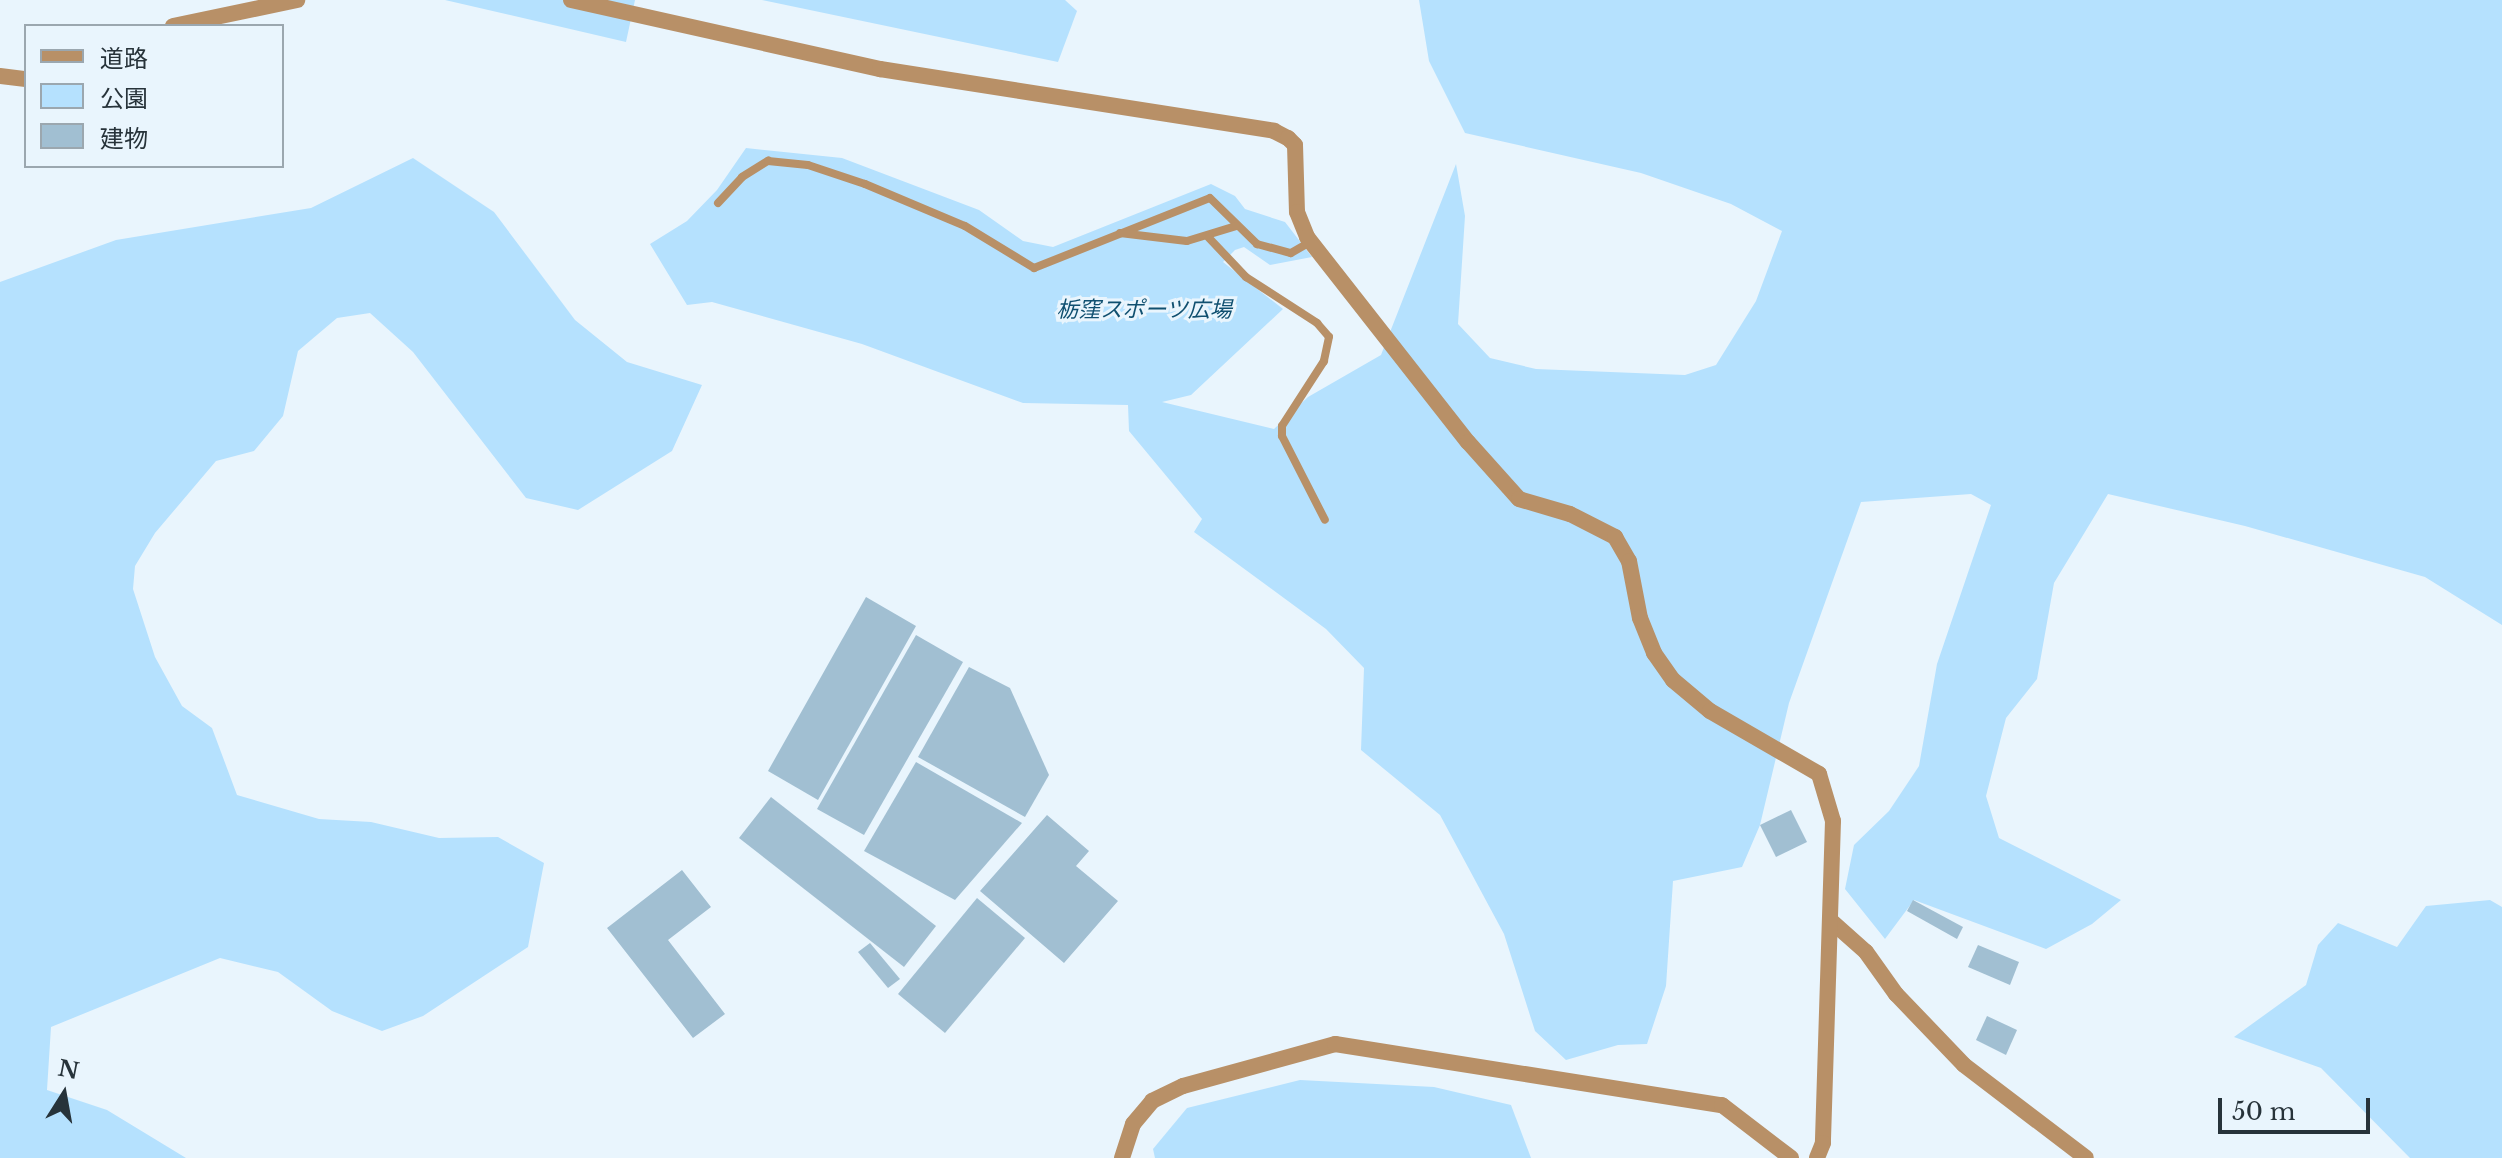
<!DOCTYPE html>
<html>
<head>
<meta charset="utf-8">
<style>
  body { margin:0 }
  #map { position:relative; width:2502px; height:1158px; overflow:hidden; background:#e9f5fd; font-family:"Libre Baskerville","Noto Sans JP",serif }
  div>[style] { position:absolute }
  .green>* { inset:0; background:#b5e1fe }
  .building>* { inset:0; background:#a1bfd2 }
  .service>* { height:8px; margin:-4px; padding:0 4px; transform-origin:4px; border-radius:4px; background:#b89067 }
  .minor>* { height:16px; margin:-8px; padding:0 8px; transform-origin:8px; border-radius:8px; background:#b89067 }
  .tertiary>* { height:16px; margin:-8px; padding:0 8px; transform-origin:8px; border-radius:8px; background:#b89067 }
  span { translate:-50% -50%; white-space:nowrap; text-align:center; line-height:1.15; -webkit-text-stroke:6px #e9f5fd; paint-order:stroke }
  .park-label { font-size:22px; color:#105070; font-style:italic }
  .legend { position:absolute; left:24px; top:24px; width:260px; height:144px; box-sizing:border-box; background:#e9f5fd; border:2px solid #9ba7af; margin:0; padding:10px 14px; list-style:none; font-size:24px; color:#27333a }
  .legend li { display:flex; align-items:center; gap:16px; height:40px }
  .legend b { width:40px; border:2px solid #9ba7af }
  .north { position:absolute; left:24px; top:1054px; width:80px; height:80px; -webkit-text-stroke:6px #e9f5fd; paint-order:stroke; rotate:11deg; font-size:22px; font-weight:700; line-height:32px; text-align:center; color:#27333a }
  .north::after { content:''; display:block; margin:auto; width:28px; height:36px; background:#27333a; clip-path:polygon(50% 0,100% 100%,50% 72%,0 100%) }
  .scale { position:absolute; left:2218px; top:1098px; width:152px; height:36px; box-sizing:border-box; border:4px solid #27333a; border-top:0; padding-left:10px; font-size:24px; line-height:28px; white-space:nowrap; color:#27333a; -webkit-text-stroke:6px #e9f5fd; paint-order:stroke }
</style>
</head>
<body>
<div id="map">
  <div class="green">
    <div style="clip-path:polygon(445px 0,635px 0,626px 42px)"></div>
    <div style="clip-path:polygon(762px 0,1065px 0,1077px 11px,1058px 62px)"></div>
    <div style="clip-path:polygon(1419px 0,2502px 0,2502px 625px,2425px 577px,2245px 526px,2108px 494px,2054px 583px,2037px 679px,2006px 718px,1986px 796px,1999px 838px,2121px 900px,2092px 924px,2046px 949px,1914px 900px,1885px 939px,1845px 889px,1854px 845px,1889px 811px,1919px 766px,1937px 664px,1991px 505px,1971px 494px,1861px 502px,1789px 703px,1760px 825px,1742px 867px,1673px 881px,1666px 986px,1647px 1044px,1618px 1045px,1566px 1060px,1535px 1031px,1504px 934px,1440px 815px,1361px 750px,1364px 668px,1326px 629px,1194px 532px,1202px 519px,1129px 431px,1128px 405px,1023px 403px,862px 344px,712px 302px,687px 305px,650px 244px,687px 221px,717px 190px,746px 148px,842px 158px,979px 210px,1023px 241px,1053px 247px,1211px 184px,1235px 196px,1245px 209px,1285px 222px,1312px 257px,1270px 265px,1244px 247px,1235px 250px,1223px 262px,1283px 309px,1191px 395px,1162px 402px,1274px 429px,1308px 397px,1381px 355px,1456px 164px,1465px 216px,1458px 324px,1490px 358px,1536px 369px,1685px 375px,1716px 365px,1756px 301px,1782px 231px,1731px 204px,1641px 173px,1465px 133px,1429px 61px)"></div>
    <div style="clip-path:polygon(413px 158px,494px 212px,575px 320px,627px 362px,702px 385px,672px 451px,578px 510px,526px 498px,413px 352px,370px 313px,337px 318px,298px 351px,283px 416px,254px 451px,216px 461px,155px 533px,135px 566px,133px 589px,155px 657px,182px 706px,212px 728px,237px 795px,319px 819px,371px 822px,439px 838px,498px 837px,544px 863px,528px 947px,423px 1016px,382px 1031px,332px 1011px,278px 972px,220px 958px,51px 1027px,47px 1090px,107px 1110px,186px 1158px,0 1158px,0 282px,116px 240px,311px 208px)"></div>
    <div style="clip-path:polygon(2490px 900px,2502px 907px,2502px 1158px,2410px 1158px,2321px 1068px,2234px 1037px,2306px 985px,2318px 945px,2338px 923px,2397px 947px,2426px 906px)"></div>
    <div style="clip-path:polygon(1300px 1080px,1434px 1087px,1511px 1105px,1531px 1158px,1155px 1158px,1153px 1149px,1187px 1108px)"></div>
  </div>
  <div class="building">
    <div style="clip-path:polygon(866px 597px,916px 626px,818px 800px,768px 771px)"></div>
    <div style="clip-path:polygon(916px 635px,963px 662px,864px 835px,817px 809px)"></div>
    <div style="clip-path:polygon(969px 667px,1010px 688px,1049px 775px,1025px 817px,918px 757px)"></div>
    <div style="clip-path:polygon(916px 762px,1022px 823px,955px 900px,864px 851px)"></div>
    <div style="clip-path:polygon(771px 797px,936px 926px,904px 967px,739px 838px)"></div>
    <div style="clip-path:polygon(1791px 810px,1807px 842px,1776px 857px,1760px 825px)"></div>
    <div style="clip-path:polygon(1047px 815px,1089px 851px,1076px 866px,1118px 901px,1064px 963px,980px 891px)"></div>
    <div style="clip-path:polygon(682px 870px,711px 907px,668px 940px,725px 1014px,693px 1038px,607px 928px)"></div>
    <div style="clip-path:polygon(977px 898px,1025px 938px,945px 1033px,898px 994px)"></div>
    <div style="clip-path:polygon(1913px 900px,1963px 927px,1957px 939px,1907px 911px)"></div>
    <div style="clip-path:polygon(870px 943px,900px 979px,888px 988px,858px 952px)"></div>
    <div style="clip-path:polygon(1978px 945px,2019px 962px,2010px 985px,1968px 967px)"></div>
    <div style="clip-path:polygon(1987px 1016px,2017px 1030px,2006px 1055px,1976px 1040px)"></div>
  </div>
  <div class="service">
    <div style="left:718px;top:203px;width:35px;rotate:-47deg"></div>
    <div style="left:742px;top:177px;width:31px;rotate:-32deg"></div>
    <div style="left:768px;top:161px;width:40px;rotate:5.7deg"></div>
    <div style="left:808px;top:165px;width:60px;rotate:18.4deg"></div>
    <div style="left:865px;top:184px;width:108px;rotate:22.8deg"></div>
    <div style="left:965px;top:226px;width:81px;rotate:31.3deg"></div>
    <div style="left:1034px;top:268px;width:189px;rotate:-21.7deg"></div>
    <div style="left:1210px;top:198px;width:66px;rotate:44.4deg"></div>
    <div style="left:1257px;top:244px;width:35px;rotate:15deg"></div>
    <div style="left:1291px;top:253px;width:22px;rotate:-30deg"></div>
    <div style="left:1120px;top:233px;width:67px;rotate:6.8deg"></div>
    <div style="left:1187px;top:241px;width:51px;rotate:-17deg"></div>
    <div style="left:1209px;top:238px;width:54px;rotate:46.5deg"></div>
    <div style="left:1246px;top:277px;width:85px;rotate:32.9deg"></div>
    <div style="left:1317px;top:323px;width:18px;rotate:49deg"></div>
    <div style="left:1329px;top:337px;width:25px;rotate:102deg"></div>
    <div style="left:1324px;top:361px;width:77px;rotate:122.9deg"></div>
    <div style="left:1282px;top:426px;width:10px;rotate:90deg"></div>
    <div style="left:1282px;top:436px;width:94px;rotate:62.9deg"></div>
  </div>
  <div class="minor">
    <div style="left:1830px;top:920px;width:48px;rotate:41.6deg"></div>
    <div style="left:1866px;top:952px;width:52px;rotate:54.5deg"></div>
    <div style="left:1896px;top:994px;width:98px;rotate:46.2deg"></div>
    <div style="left:1964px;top:1065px;width:153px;rotate:37.3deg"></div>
  </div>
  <div class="tertiary">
    <div style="left:571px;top:0;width:317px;rotate:12.6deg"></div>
    <div style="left:880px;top:69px;width:399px;rotate:8.9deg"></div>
    <div style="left:1274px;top:131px;width:16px;rotate:27deg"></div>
    <div style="left:1288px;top:138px;width:10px;rotate:45deg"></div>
    <div style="left:1295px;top:145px;width:67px;rotate:88.3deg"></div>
    <div style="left:1297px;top:212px;width:27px;rotate:68deg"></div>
    <div style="left:1307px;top:237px;width:261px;rotate:51.9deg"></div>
    <div style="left:1468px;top:442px;width:76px;rotate:48.2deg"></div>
    <div style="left:1519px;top:499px;width:53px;rotate:16.4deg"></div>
    <div style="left:1570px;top:514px;width:51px;rotate:27.1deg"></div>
    <div style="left:1615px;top:537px;width:28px;rotate:60deg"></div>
    <div style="left:1629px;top:561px;width:58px;rotate:79.1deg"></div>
    <div style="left:1640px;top:618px;width:38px;rotate:68deg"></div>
    <div style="left:1654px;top:653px;width:33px;rotate:55deg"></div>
    <div style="left:1673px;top:680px;width:48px;rotate:40deg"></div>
    <div style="left:1710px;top:711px;width:126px;rotate:30deg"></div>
    <div style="left:1819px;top:774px;width:49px;rotate:73.4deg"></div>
    <div style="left:1833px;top:821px;width:322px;rotate:91.8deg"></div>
    <div style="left:1823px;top:1143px;width:16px;rotate:112deg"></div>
    <div style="left:173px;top:26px;width:127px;rotate:-11.8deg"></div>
    <div style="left:0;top:76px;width:26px;rotate:7deg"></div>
    <div style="left:1122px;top:1158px;width:36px;rotate:-72deg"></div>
    <div style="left:1133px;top:1124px;width:30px;rotate:-50deg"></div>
    <div style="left:1152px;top:1101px;width:34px;rotate:-26deg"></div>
    <div style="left:1183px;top:1086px;width:158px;rotate:-15.4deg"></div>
    <div style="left:1335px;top:1044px;width:392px;rotate:9deg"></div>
    <div style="left:1722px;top:1105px;width:87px;rotate:37.5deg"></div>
  </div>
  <div class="park-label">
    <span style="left:1144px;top:310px">栃窪スポーツ広場</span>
  </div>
  <ul class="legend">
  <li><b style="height:10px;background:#b89067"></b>道路</li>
  <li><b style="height:22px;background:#b5e1fe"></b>公園</li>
  <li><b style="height:22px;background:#a1bfd2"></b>建物</li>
  </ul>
  <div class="north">N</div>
  <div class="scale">50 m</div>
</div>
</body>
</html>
